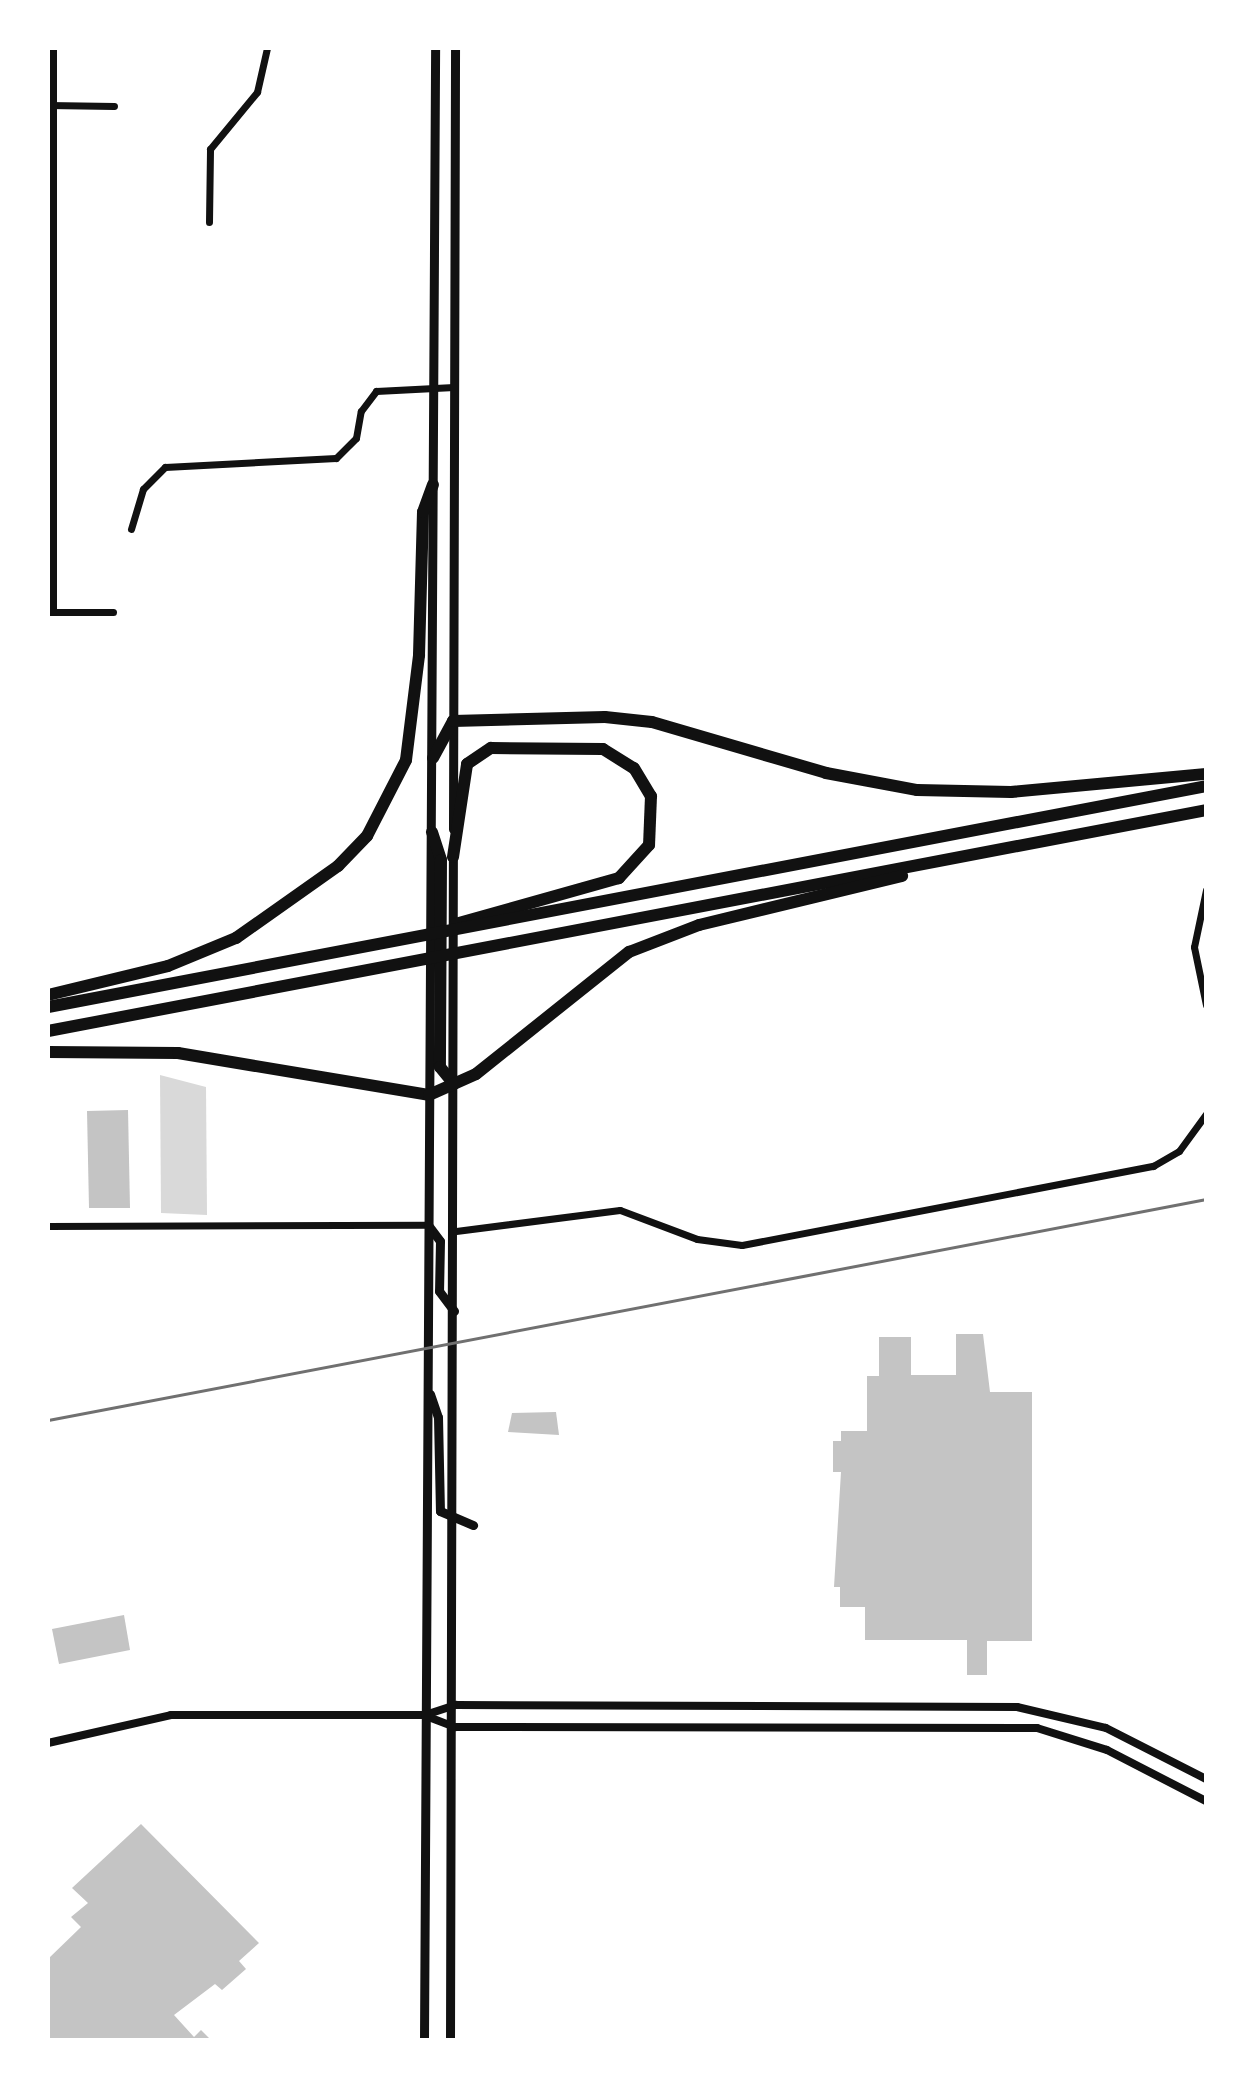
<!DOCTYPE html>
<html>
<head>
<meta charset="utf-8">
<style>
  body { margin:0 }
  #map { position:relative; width:1254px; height:2088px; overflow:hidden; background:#fff; font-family:"Sofia Sans Condensed",sans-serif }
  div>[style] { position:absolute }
  .water>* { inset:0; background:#d9d9d9 }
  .building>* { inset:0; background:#c4c4c4 }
  .minor>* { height:7px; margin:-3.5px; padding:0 3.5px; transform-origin:3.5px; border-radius:3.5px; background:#111 }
  .tertiary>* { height:8px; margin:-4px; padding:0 4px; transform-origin:4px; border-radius:4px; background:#111 }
  .secondary>* { height:9px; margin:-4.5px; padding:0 4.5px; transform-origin:4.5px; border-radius:4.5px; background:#111 }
  .motorway>* { height:12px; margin:-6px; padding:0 6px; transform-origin:6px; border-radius:6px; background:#111 }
  .rail>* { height:3px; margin:-1.5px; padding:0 1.5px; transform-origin:1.5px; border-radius:1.5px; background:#707070 }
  span { translate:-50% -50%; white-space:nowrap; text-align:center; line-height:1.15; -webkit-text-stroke:8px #fff; paint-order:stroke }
  .frame { position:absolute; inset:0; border:50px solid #fff; pointer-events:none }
</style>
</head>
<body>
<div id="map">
  <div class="water">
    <div style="clip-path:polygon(160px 1075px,206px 1087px,207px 1215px,161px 1213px)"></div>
  </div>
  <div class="building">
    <div style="clip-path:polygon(128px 1110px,130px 1208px,89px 1208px,87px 1111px)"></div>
    <div style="clip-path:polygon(956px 1334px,983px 1334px,990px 1392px,1032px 1392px,1032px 1641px,987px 1641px,987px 1675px,967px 1675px,967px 1640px,865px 1640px,865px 1607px,840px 1607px,840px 1587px,834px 1587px,841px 1472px,833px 1472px,833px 1441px,841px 1441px,841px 1431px,867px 1431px,867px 1376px,879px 1376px,879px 1337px,911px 1337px,911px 1375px,956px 1375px)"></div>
    <div style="clip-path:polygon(556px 1412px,559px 1435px,508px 1432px,512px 1413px)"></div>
    <div style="clip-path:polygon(124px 1615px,130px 1650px,59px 1664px,52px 1629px)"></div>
    <div style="clip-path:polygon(141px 1824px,259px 1943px,239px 1961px,246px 1969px,222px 1990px,215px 1984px,174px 2015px,194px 2037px,201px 2030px,211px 2040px,48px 2040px,48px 1959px,81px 1927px,71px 1917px,88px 1903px,72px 1888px)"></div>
  </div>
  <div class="minor">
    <div style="left:48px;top:105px;width:66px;rotate:0.9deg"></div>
    <div style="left:209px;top:222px;width:73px;rotate:-89.2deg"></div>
    <div style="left:210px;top:149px;width:74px;rotate:-50.5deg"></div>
    <div style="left:257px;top:92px;width:45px;rotate:-77.2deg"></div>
    <div style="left:131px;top:529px;width:42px;rotate:-73.3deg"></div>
    <div style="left:143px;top:489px;width:31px;rotate:-45deg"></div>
    <div style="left:165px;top:467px;width:171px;rotate:-3deg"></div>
    <div style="left:336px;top:458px;width:28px;rotate:-45deg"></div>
    <div style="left:356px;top:438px;width:27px;rotate:-80deg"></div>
    <div style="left:361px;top:411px;width:25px;rotate:-53deg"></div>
    <div style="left:376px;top:391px;width:78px;rotate:-2.9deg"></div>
    <div style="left:48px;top:612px;width:65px"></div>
    <div style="left:53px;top:612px;width:564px;rotate:-90deg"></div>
    <div style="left:1206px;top:890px;width:58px;rotate:101.9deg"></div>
    <div style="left:1194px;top:947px;width:59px;rotate:78.3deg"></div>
    <div style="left:48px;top:1226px;width:380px;rotate:-0.2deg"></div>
    <div style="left:456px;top:1231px;width:165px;rotate:-7.3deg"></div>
    <div style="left:620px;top:1210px;width:82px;rotate:20.6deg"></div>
    <div style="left:697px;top:1239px;width:45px;rotate:7.6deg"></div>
    <div style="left:742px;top:1245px;width:419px;rotate:-10.9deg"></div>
    <div style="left:1153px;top:1166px;width:30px;rotate:-30deg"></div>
    <div style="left:1179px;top:1151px;width:46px;rotate:-53.9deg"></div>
  </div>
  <div class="tertiary">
    <div style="left:426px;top:1716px;width:31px;rotate:21deg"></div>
    <div style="left:455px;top:1727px;width:582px;rotate:0.1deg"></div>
    <div style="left:1037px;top:1728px;width:73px;rotate:17.4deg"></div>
    <div style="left:1107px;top:1750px;width:111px;rotate:27.3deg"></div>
    <div style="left:48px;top:1743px;width:126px;rotate:-12.8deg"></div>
    <div style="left:171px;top:1715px;width:254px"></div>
    <div style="left:425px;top:1715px;width:33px;rotate:-18deg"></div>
    <div style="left:456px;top:1705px;width:561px;rotate:0.2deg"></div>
    <div style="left:1017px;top:1707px;width:91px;rotate:13.3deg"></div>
    <div style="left:1106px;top:1728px;width:112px;rotate:27deg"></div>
  </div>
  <div class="secondary">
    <div style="left:453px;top:829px;width:781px;rotate:-89.85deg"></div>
    <div style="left:428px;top:1225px;width:20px;rotate:53deg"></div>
    <div style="left:440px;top:1241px;width:50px;rotate:91.1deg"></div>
    <div style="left:439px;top:1291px;width:25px;rotate:53deg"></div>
    <div style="left:430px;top:1394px;width:24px;rotate:71deg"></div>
    <div style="left:438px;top:1417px;width:94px;rotate:88.8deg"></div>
    <div style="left:440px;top:1511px;width:36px;rotate:23deg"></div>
    <div style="left:424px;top:2040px;width:1992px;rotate:-89.68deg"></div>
    <div style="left:450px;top:2040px;width:1188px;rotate:-89.86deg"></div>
  </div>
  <div class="motorway">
    <div style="left:433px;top:758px;width:42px;rotate:-61.6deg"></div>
    <div style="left:453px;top:721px;width:152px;rotate:-1.5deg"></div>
    <div style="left:605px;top:717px;width:47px;rotate:6.1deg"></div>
    <div style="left:652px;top:722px;width:181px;rotate:16.3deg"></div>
    <div style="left:826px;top:773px;width:93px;rotate:10.6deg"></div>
    <div style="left:917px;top:790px;width:94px;rotate:1.2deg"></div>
    <div style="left:1011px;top:792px;width:196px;rotate:-5.3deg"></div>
    <div style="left:432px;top:832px;width:29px;rotate:72deg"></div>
    <div style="left:441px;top:860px;width:207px;rotate:90.3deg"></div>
    <div style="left:440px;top:1067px;width:22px;rotate:51deg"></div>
    <div style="left:453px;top:857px;width:94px;rotate:-81.4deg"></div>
    <div style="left:467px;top:764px;width:29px;rotate:-34deg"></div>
    <div style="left:491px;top:748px;width:112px;rotate:0.5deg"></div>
    <div style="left:603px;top:749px;width:36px;rotate:32deg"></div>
    <div style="left:634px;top:768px;width:33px;rotate:59deg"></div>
    <div style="left:651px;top:796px;width:49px;rotate:92.3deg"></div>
    <div style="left:649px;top:845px;width:45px;rotate:132.3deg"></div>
    <div style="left:619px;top:878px;width:170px;rotate:164.3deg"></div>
    <div style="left:48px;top:995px;width:123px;rotate:-13.6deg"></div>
    <div style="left:168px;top:966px;width:74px;rotate:-22.4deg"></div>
    <div style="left:236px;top:938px;width:125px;rotate:-35.2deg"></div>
    <div style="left:338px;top:866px;width:42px;rotate:-46deg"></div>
    <div style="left:367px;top:836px;width:85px;rotate:-62.8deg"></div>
    <div style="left:406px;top:760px;width:106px;rotate:-82.9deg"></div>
    <div style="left:419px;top:655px;width:143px;rotate:-88.4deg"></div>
    <div style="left:423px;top:512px;width:29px;rotate:-70deg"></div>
    <div style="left:48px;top:1007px;width:1179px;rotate:-10.8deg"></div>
    <div style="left:48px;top:1031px;width:1179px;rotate:-10.8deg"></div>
    <div style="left:48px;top:1052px;width:130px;rotate:0.4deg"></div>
    <div style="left:178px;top:1053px;width:254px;rotate:9.5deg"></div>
    <div style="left:429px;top:1095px;width:51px;rotate:-24.1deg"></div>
    <div style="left:476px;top:1074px;width:196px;rotate:-38.6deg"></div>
    <div style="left:629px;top:952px;width:75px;rotate:-21.1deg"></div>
    <div style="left:699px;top:925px;width:209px;rotate:-13.6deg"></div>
  </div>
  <div class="rail">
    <div style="left:48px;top:1420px;width:1179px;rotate:-10.8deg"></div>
  </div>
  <div class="frame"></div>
</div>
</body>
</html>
